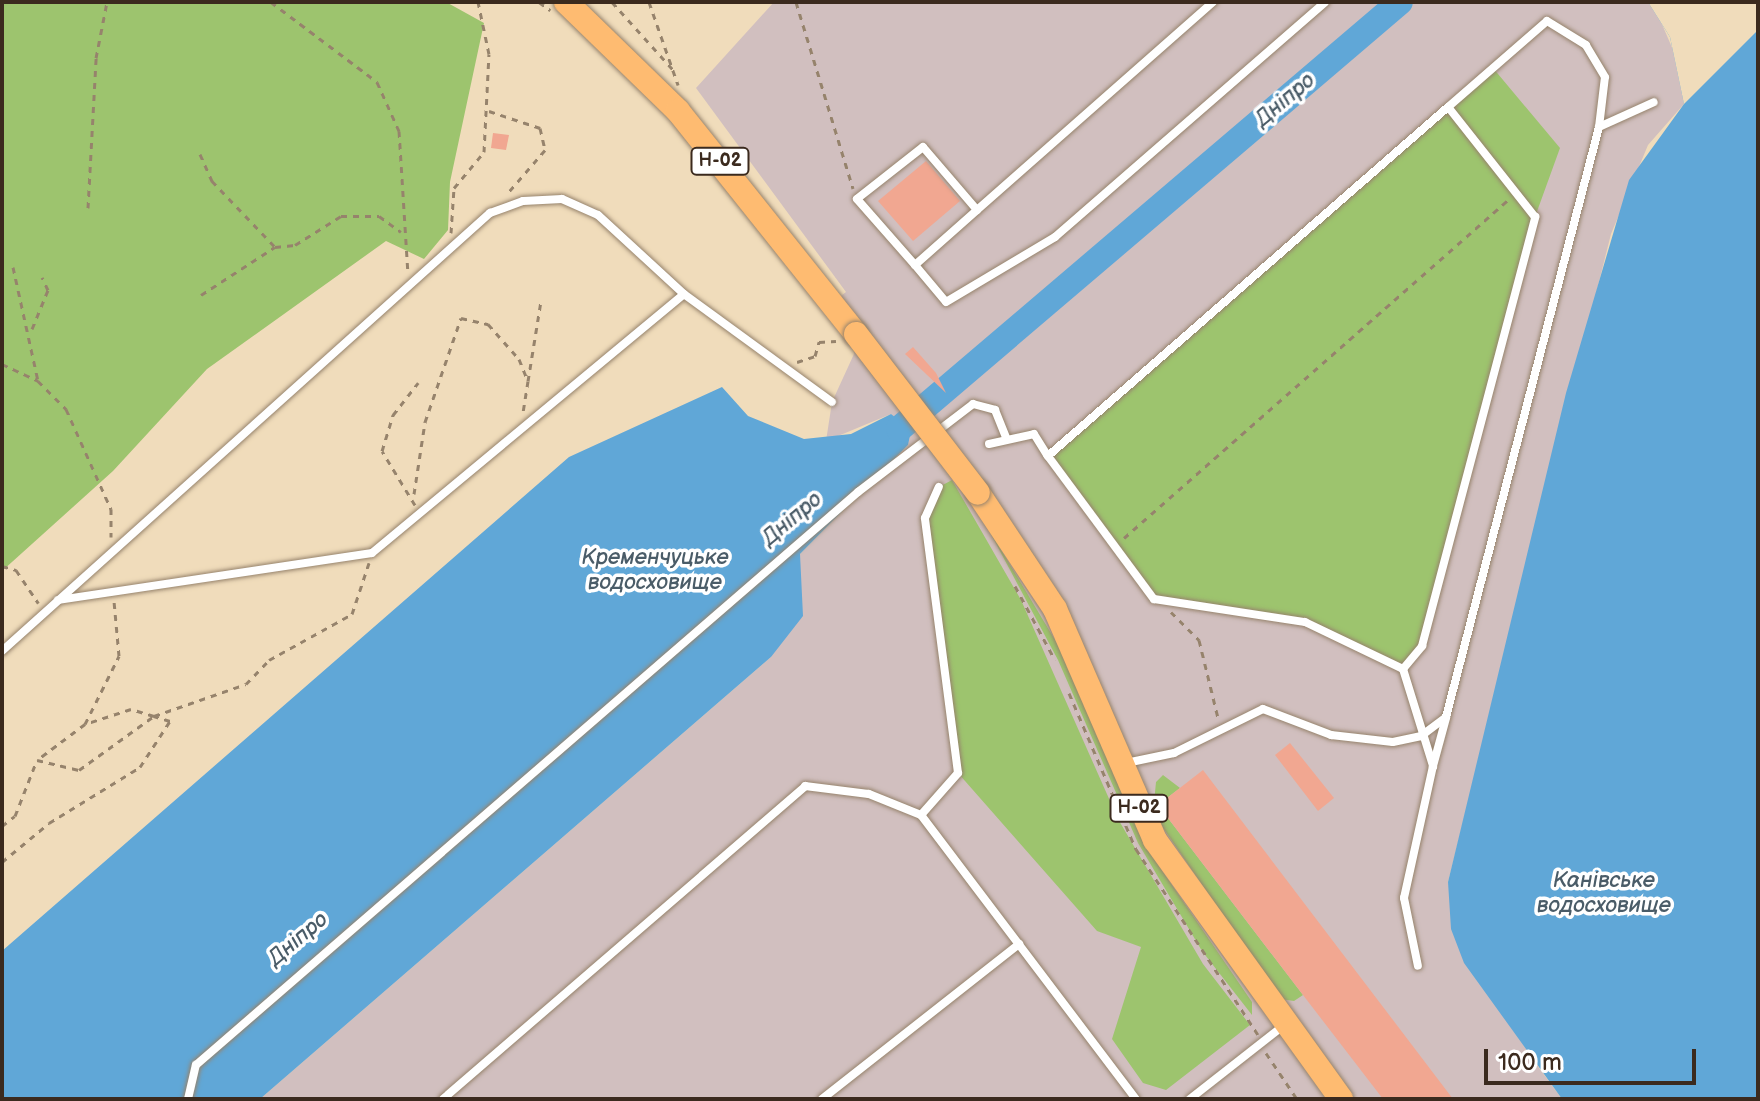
<!DOCTYPE html>
<html>
<head>
<meta charset="utf-8">
<style>
  body { margin:0 }
  #map { position:relative; width:1760px; height:1101px; overflow:hidden; background:#f0dcbb; font-family:"Balsamiq Sans",sans-serif }
  div>[style] { position:absolute }
  .industrial>* { inset:0; background:#d1bfbf }
  .green>* { inset:0; background:#9dc46e }
  .water>* { inset:0; background:#60a7d7 }
  .pier>* { inset:0; background:#f0dcbb }
  .river>* { height:26px; margin:-13px; padding:0 13px; transform-origin:13px; border-radius:13px; background:#60a7d7 }
  .building>* { inset:0; background:#f1a791 }
  .path>* { height:3px; margin-top:-1.5px; transform-origin:0; background:repeating-linear-gradient(90deg,#96836c 0 6px,transparent 0 12px) }
  .roads { filter:drop-shadow(0 0 2px #96836c) drop-shadow(0 0 2px #96836c) }
  .service>* { height:8px; margin:-4px; padding:0 4px; transform-origin:4px; border-radius:4px; background:#fff }
  .primary>* { height:24px; margin:-12px; padding:0 12px; transform-origin:12px; border-radius:12px; background:#febb71 }
  .bridges { filter:drop-shadow(0 0 2px #96836c) drop-shadow(0 0 2px #96836c) }
  .primary-bridge>* { height:24px; margin:-12px; padding:0 12px; transform-origin:12px; border-radius:12px; background:#febb71 }
  span { translate:-50% -50%; white-space:nowrap; text-align:center; line-height:1.15; -webkit-text-stroke:7px #fff; paint-order:stroke }
  .shield-label span { padding:2px 6px; background:#fff; border:2px solid; border-radius:6px; -webkit-text-stroke-width:0 }
  .shield-label { font-size:18px; color:#3b2a1e; font-weight:700 }
  .water-label { font-size:22px; color:#4a5c68; font-style:italic }
  .frame { position:absolute; inset:0; border:4px solid #3b2a1e; pointer-events:none }
  .scale { position:absolute; left:1484px; top:1049px; width:212px; height:36px; box-sizing:border-box; border:4px solid #3b2a1e; border-top:0; padding-left:10px; font-size:24px; line-height:28px; white-space:nowrap; color:#3b2a1e; -webkit-text-stroke:6px #fff; paint-order:stroke }
</style>
</head>
<body>
<div id="map">
  <div class="industrial">
    <div style="clip-path:polygon(774px 2px,1648px 2px,1658px 15px,1680px 66px,1684px 104px,1648px 145px,1611px 234px,1448px 882px,1528px 1053px,1562px 1099px,260px 1099px,771px 657px,800px 554px,908px 445px,891px 414px,826px 441px,832px 402px,854px 354px,856px 334px,832px 303px,846px 292px,696px 88px)"></div>
  </div>
  <div class="green">
    <div style="clip-path:polygon(2px 2px,446px 2px,484px 23px,450px 182px,448px 230px,424px 259px,386px 241px,207px 369px,113px 471px,2px 571px)"></div>
    <div style="clip-path:polygon(1493px 68px,1560px 148px,1535px 217px,1422px 646px,1403px 669px,1305px 622px,1154px 599px,1048px 456px)"></div>
    <div style="clip-path:polygon(952px 480px,1021px 600px,1118px 819px,1203px 964px,1250px 1025px,1166px 1090px,1143px 1083px,1112px 1039px,1141px 947px,1097px 931px,958px 773px,925px 518px,939px 487px)"></div>
    <div style="clip-path:polygon(985px 523px,1067px 660px,1150px 853px,1252px 1002px,1252px 1015px,1202px 951px,1138px 843px,1058px 660px)"></div>
    <div style="clip-path:polygon(1163px 775px,1180px 788px,1158px 805px,1303px 995px,1294px 1001px,1280px 999px,1153px 813px,1156px 782px)"></div>
  </div>
  <div class="water">
    <div style="clip-path:polygon(1648px 2px,1758px 2px,1758px 1099px,1562px 1099px,1464px 963px,1451px 929px,1448px 882px,1566px 393px,1629px 180px,1684px 104px,1670px 37px)"></div>
    <div style="clip-path:polygon(722px 387px,748px 416px,804px 439px,851px 434px,891px 414px,911px 430px,908px 445px,800px 554px,803px 616px,771px 657px,260px 1099px,2px 1099px,2px 951px,569px 457px)"></div>
  </div>
  <div class="pier">
    <div style="clip-path:polygon(1648px 2px,1758px 2px,1758px 30px,1684px 104px,1670px 37px)"></div>
  </div>
  <div class="river">
    <div style="left:899px;top:429px;width:658px;rotate:-40.44deg"></div>
  </div>
  <div class="building">
    <div style="clip-path:polygon(493px 133px,509px 135px,506px 150px,491px 148px)"></div>
    <div style="clip-path:polygon(926px 161px,960px 201px,913px 241px,878px 201px)"></div>
    <div style="clip-path:polygon(913px 347px,936px 373px,946px 393px,905px 354px)"></div>
    <div style="clip-path:polygon(1290px 743px,1334px 798px,1318px 811px,1275px 755px)"></div>
    <div style="clip-path:polygon(1203px 770px,1453px 1099px,1383px 1099px,1303px 995px,1158px 805px)"></div>
  </div>
  <div class="path">
    <div style="left:271px;top:2px;width:133px;rotate:37deg"></div>
    <div style="left:377px;top:82px;width:54px;rotate:65.8deg"></div>
    <div style="left:399px;top:131px;width:142px;rotate:86.4deg"></div>
    <div style="left:539px;top:2px;width:14px;rotate:36deg"></div>
    <div style="left:612px;top:2px;width:94px;rotate:48deg"></div>
    <div style="left:649px;top:2px;width:88px;rotate:70.7deg"></div>
    <div style="left:796px;top:2px;width:195px;rotate:73deg"></div>
    <div style="left:489px;top:111px;width:54px;rotate:18.4deg"></div>
    <div style="left:540px;top:128px;width:23px;rotate:77deg"></div>
    <div style="left:545px;top:150px;width:60px;rotate:130.9deg"></div>
    <div style="left:200px;top:154px;width:30px;rotate:66deg"></div>
    <div style="left:212px;top:181px;width:91px;rotate:46.3deg"></div>
    <div style="left:275px;top:247px;width:20px;rotate:-6deg"></div>
    <div style="left:295px;top:245px;width:54px;rotate:-32.2deg"></div>
    <div style="left:341px;top:216px;width:38px"></div>
    <div style="left:379px;top:216px;width:27px;rotate:36deg"></div>
    <div style="left:88px;top:208px;width:150px;rotate:-86.9deg"></div>
    <div style="left:96px;top:58px;width:57px;rotate:-78.9deg"></div>
    <div style="left:451px;top:233px;width:45px;rotate:-86.2deg"></div>
    <div style="left:454px;top:188px;width:47px;rotate:-50.2deg"></div>
    <div style="left:484px;top:152px;width:98px;rotate:-87.1deg"></div>
    <div style="left:489px;top:54px;width:53px;rotate:-101.9deg"></div>
    <div style="left:13px;top:267px;width:117px;rotate:77.6deg"></div>
    <div style="left:201px;top:295px;width:88px;rotate:-33deg"></div>
    <div style="left:32px;top:329px;width:42px;rotate:-67.7deg"></div>
    <div style="left:48px;top:290px;width:14px;rotate:-115deg"></div>
    <div style="left:797px;top:362px;width:19px;rotate:-18deg"></div>
    <div style="left:815px;top:356px;width:15px;rotate:-74deg"></div>
    <div style="left:819px;top:342px;width:17px;rotate:-3deg"></div>
    <div style="left:2px;top:364px;width:40px;rotate:25deg"></div>
    <div style="left:38px;top:381px;width:40px;rotate:45deg"></div>
    <div style="left:66px;top:409px;width:110px;rotate:65.8deg"></div>
    <div style="left:111px;top:509px;width:28px;rotate:90deg"></div>
    <div style="left:528px;top:381px;width:81px;rotate:-80.8deg"></div>
    <div style="left:414px;top:494px;width:73px;rotate:-81.3deg"></div>
    <div style="left:425px;top:422px;width:110px;rotate:-70.9deg"></div>
    <div style="left:461px;top:318px;width:28px;rotate:13deg"></div>
    <div style="left:488px;top:324px;width:47px;rotate:48.5deg"></div>
    <div style="left:519px;top:359px;width:24px;rotate:68deg"></div>
    <div style="left:528px;top:381px;width:31px;rotate:99deg"></div>
    <div style="left:415px;top:505px;width:63px;rotate:-121.4deg"></div>
    <div style="left:382px;top:451px;width:38px;rotate:-73deg"></div>
    <div style="left:393px;top:415px;width:41px;rotate:-52deg"></div>
    <div style="left:1124px;top:538px;width:512px;rotate:-41.35deg"></div>
    <div style="left:2px;top:566px;width:15px;rotate:16deg"></div>
    <div style="left:16px;top:570px;width:40px;rotate:56deg"></div>
    <div style="left:1015px;top:586px;width:84px;rotate:61.6deg"></div>
    <div style="left:1171px;top:612px;width:40px;rotate:45deg"></div>
    <div style="left:1199px;top:640px;width:80px;rotate:76.3deg"></div>
    <div style="left:1069px;top:693px;width:170px;rotate:66.8deg"></div>
    <div style="left:1136px;top:849px;width:222px;rotate:56.7deg"></div>
    <div style="left:85px;top:724px;width:76px;rotate:-63.4deg"></div>
    <div style="left:119px;top:656px;width:55px;rotate:-95.2deg"></div>
    <div style="left:2px;top:826px;width:16px;rotate:-38deg"></div>
    <div style="left:15px;top:816px;width:60px;rotate:-68.6deg"></div>
    <div style="left:2px;top:862px;width:61px;rotate:-39.7deg"></div>
    <div style="left:49px;top:823px;width:107px;rotate:-31.6deg"></div>
    <div style="left:140px;top:767px;width:55px;rotate:-56.9deg"></div>
    <div style="left:170px;top:721px;width:17px;rotate:-163deg"></div>
    <div style="left:154px;top:716px;width:24px;rotate:-163deg"></div>
    <div style="left:131px;top:709px;width:48px;rotate:161.9deg"></div>
    <div style="left:85px;top:724px;width:60px;rotate:143.1deg"></div>
    <div style="left:37px;top:760px;width:43px;rotate:13.4deg"></div>
    <div style="left:79px;top:770px;width:92px;rotate:-35.8deg"></div>
    <div style="left:154px;top:716px;width:97px;rotate:-19.2deg"></div>
    <div style="left:246px;top:684px;width:33px;rotate:-46deg"></div>
    <div style="left:269px;top:660px;width:95px;rotate:-29deg"></div>
    <div style="left:352px;top:614px;width:54px;rotate:-71.6deg"></div>
    <div style="left:1266px;top:1053px;width:55px;rotate:56deg"></div>
  </div>
  <div class="roads">
    <div class="service">
      <div style="left:1599px;top:127px;width:60px;rotate:-24.4deg"></div>
      <div style="left:977px;top:210px;width:83px;rotate:-130.6deg"></div>
      <div style="left:923px;top:147px;width:84px;rotate:141.8deg"></div>
      <div style="left:857px;top:199px;width:88px;rotate:48.7deg"></div>
      <div style="left:915px;top:265px;width:83px;rotate:-41.6deg"></div>
      <div style="left:977px;top:210px;width:315px;rotate:-41.4deg"></div>
      <div style="left:915px;top:265px;width:48px;rotate:50deg"></div>
      <div style="left:946px;top:302px;width:127px;rotate:-30.8deg"></div>
      <div style="left:1055px;top:237px;width:358px;rotate:-41deg"></div>
      <div style="left:989px;top:444px;width:46px;rotate:-12.5deg"></div>
      <div style="left:1034px;top:434px;width:26px;rotate:58deg"></div>
      <div style="left:58px;top:600px;width:317px;rotate:-8.5deg"></div>
      <div style="left:372px;top:553px;width:405px;rotate:-39.7deg"></div>
      <div style="left:2px;top:651px;width:656px;rotate:-41.91deg"></div>
      <div style="left:490px;top:213px;width:35px;rotate:-20deg"></div>
      <div style="left:523px;top:201px;width:39px;rotate:-3deg"></div>
      <div style="left:562px;top:199px;width:39px;rotate:24deg"></div>
      <div style="left:598px;top:215px;width:117px;rotate:42.6deg"></div>
      <div style="left:684px;top:294px;width:183px;rotate:36.1deg"></div>
      <div style="left:1403px;top:669px;width:102px;rotate:72.8deg"></div>
      <div style="left:1433px;top:766px;width:135px;rotate:102.4deg"></div>
      <div style="left:1404px;top:898px;width:69px;rotate:78.4deg"></div>
      <div style="left:1126px;top:763px;width:49px;rotate:-11.8deg"></div>
      <div style="left:1174px;top:753px;width:99px;rotate:-26.3deg"></div>
      <div style="left:1263px;top:709px;width:73px;rotate:20.9deg"></div>
      <div style="left:1331px;top:735px;width:62px;rotate:6.4deg"></div>
      <div style="left:1393px;top:742px;width:29px;rotate:-12deg"></div>
      <div style="left:1421px;top:736px;width:31px;rotate:-37deg"></div>
      <div style="left:1446px;top:717px;width:610px;rotate:-75.46deg"></div>
      <div style="left:1599px;top:127px;width:50px;rotate:-83.2deg"></div>
      <div style="left:1605px;top:77px;width:37px;rotate:-121deg"></div>
      <div style="left:1586px;top:45px;width:46px;rotate:-148.4deg"></div>
      <div style="left:1547px;top:21px;width:131px;rotate:139deg"></div>
      <div style="left:1448px;top:107px;width:531px;rotate:138.9deg"></div>
      <div style="left:1048px;top:456px;width:178px;rotate:53.5deg"></div>
      <div style="left:1154px;top:599px;width:153px;rotate:8.7deg"></div>
      <div style="left:1305px;top:622px;width:109px;rotate:25.6deg"></div>
      <div style="left:1403px;top:669px;width:30px;rotate:-50deg"></div>
      <div style="left:1422px;top:646px;width:444px;rotate:-75.2deg"></div>
      <div style="left:1535px;top:217px;width:140px;rotate:-128.3deg"></div>
      <div style="left:1433px;top:766px;width:50px;rotate:-74.8deg"></div>
      <div style="left:921px;top:815px;width:56px;rotate:-48.6deg"></div>
      <div style="left:958px;top:773px;width:257px;rotate:-97.4deg"></div>
      <div style="left:925px;top:518px;width:34px;rotate:-66deg"></div>
      <div style="left:188px;top:1099px;width:35px;rotate:-77deg"></div>
      <div style="left:196px;top:1065px;width:876px;rotate:-40.88deg"></div>
      <div style="left:858px;top:492px;width:145px;rotate:-37.4deg"></div>
      <div style="left:973px;top:404px;width:23px;rotate:15deg"></div>
      <div style="left:995px;top:410px;width:29px;rotate:68deg"></div>
      <div style="left:443px;top:1099px;width:479px;rotate:-40.8deg"></div>
      <div style="left:805px;top:786px;width:64px;rotate:7.1deg"></div>
      <div style="left:869px;top:794px;width:56px;rotate:22deg"></div>
      <div style="left:921px;top:815px;width:356px;rotate:52.9deg"></div>
      <div style="left:822px;top:1099px;width:251px;rotate:-38.2deg"></div>
      <div style="left:1190px;top:1099px;width:118px;rotate:-38.1deg"></div>
    </div>
    <div class="primary">
      <div style="left:566px;top:2px;width:156px;rotate:44.2deg"></div>
      <div style="left:678px;top:111px;width:285px;rotate:51.4deg"></div>
      <div style="left:978px;top:493px;width:139px;rotate:56.4deg"></div>
      <div style="left:1055px;top:609px;width:252px;rotate:66.6deg"></div>
      <div style="left:1155px;top:840px;width:319px;rotate:54.3deg"></div>
    </div>
  </div>
  <div class="bridges">
    <div class="primary-bridge">
      <div style="left:856px;top:334px;width:200px;rotate:52.5deg"></div>
    </div>
  </div>
  <div class="shield-label">
    <span style="left:720px;top:161px">Н-02</span>
    <span style="left:1139px;top:808px">Н-02</span>
  </div>
  <div class="water-label">
    <span style="left:1285px;top:100px;rotate:-40deg">Дніпро</span>
    <span style="left:792px;top:519px;rotate:-40deg">Дніпро</span>
    <span style="left:655px;top:570px">Кременчуцьке<br>водосховище</span>
    <span style="left:1604px;top:893px">Канівське<br>водосховище</span>
    <span style="left:298px;top:939px;rotate:-40deg">Дніпро</span>
  </div>
  <div class="frame"></div>
  <div class="scale">100 m</div>
</div>
</body>
</html>
